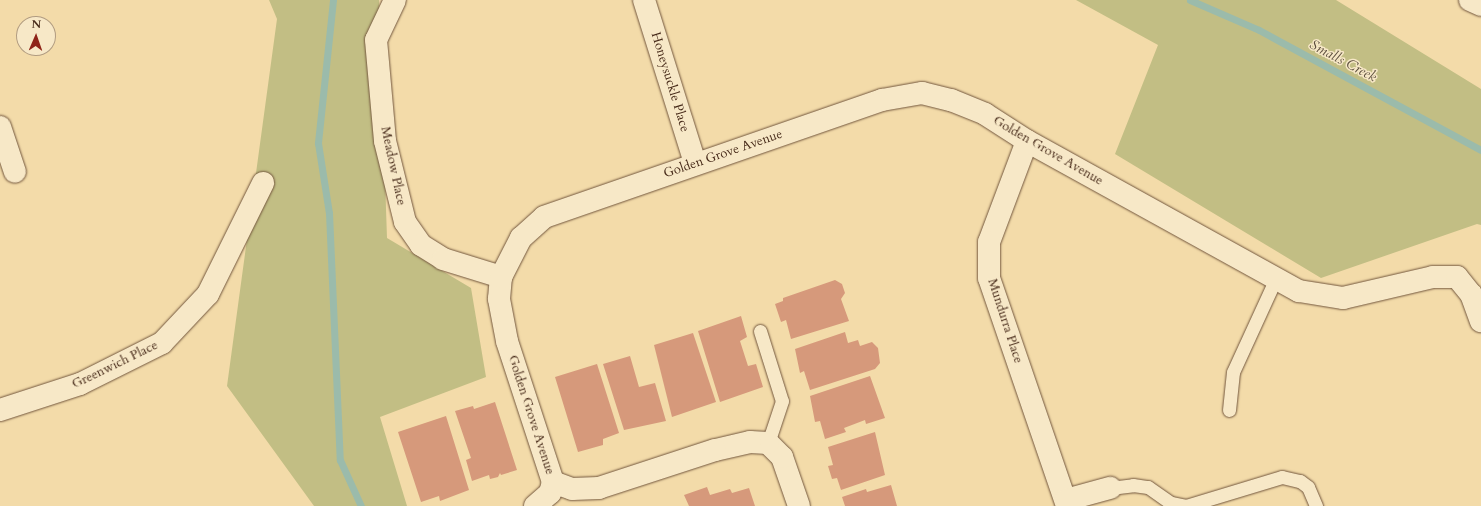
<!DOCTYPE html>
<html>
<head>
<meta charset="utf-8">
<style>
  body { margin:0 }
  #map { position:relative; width:1481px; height:506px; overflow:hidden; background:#f3dba9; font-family:Cardo,serif }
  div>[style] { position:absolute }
  .green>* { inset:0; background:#c2be84 }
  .stream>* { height:7px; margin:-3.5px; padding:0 3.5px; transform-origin:3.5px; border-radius:3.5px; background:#9bbbab }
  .building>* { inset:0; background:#d6997b }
  .roads { filter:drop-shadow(0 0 1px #72563d) drop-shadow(0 0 1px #72563d) }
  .service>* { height:13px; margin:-6.5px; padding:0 6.5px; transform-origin:6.5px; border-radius:6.5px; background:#f7e8c7 }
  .minor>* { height:22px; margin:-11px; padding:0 11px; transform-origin:11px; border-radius:11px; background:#f7e8c7 }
  .tertiary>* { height:22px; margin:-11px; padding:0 11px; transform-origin:11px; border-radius:11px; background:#f7e8c7 }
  span { translate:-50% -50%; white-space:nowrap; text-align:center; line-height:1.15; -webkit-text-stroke:3px #f7e8c7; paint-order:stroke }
  .street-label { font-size:13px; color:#472a19 }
  .water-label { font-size:14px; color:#5c4e3e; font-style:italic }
  .north { position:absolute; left:16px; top:16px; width:40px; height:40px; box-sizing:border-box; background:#f7e8c7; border:1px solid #b19c81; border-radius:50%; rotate:2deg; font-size:11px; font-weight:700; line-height:16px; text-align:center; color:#472a19 }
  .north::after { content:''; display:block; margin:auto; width:14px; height:18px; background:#8f2418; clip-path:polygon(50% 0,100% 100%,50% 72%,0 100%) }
</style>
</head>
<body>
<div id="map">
  <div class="green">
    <div style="clip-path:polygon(269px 0,379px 0,387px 238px,471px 288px,486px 377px,380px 417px,407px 506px,314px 506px,227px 386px,277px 19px)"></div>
    <div style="clip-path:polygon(1076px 0,1336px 0,1481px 89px,1481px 225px,1477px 224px,1321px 278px,1115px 154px,1158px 45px)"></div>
  </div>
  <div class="stream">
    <div style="left:333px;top:0;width:144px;rotate:96deg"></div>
    <div style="left:318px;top:143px;width:71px;rotate:81.1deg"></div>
    <div style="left:329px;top:213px;width:247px;rotate:87.5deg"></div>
    <div style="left:340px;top:460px;width:51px;rotate:65.5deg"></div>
    <div style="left:1190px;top:0;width:75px;rotate:23.5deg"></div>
    <div style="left:1259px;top:30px;width:252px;rotate:28.4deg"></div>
  </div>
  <div class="building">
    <div style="clip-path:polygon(835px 280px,842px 284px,845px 293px,841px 299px,849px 321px,791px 339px,786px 320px,781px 322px,775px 304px,783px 301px,783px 298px)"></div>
    <div style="clip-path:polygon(741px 316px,747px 337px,740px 341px,748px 366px,756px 364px,763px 387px,720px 402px,698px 331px)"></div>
    <div style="clip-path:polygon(845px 332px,848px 343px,858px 340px,860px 346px,872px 342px,878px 348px,880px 363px,875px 369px,810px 390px,804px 371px,800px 373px,795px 349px)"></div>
    <div style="clip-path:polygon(693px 333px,716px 402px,672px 417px,654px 345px)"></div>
    <div style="clip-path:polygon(630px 356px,639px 387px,655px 383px,666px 421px,624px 430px,603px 364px)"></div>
    <div style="clip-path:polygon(597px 364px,619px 433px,603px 439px,603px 445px,578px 452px,555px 377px)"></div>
    <div style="clip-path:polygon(870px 376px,885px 418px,866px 424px,865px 420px,844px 428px,846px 432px,825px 439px,820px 421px,815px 422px,810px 396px)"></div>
    <div style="clip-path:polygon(495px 402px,517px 470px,501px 475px,500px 473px,498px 477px,490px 479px,489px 475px,472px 481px,466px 460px,471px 458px,455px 411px,473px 406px,474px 409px)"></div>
    <div style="clip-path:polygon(446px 416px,469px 490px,440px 501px,439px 496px,421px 502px,398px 432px)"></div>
    <div style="clip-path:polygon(875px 432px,885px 475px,841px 490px,837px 478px,832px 479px,828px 466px,833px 465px,828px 447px)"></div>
    <div style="clip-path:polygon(891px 485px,897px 506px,845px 506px,842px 497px,866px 489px,867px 492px)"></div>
    <div style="clip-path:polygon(707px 487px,710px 495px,730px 489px,732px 493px,749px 488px,755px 506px,689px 506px,684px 495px)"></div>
  </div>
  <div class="roads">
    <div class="service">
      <div style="left:760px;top:331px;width:73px;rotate:72.6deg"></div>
      <div style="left:782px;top:401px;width:44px;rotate:108.4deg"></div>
      <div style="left:1229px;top:410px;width:38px;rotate:-84deg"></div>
      <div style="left:1233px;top:372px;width:103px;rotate:-65.4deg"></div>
      <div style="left:1110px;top:488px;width:23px;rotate:-7deg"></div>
      <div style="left:1133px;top:485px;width:15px;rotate:8deg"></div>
      <div style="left:1148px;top:487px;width:28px;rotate:35deg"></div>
      <div style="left:1171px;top:503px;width:15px;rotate:11deg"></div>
      <div style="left:1186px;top:506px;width:100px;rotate:-16.8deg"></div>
      <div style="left:1282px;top:477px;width:18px;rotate:13deg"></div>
      <div style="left:1300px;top:481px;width:10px;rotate:37deg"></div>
      <div style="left:1308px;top:487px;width:21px;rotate:67deg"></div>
    </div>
    <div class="minor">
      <div style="left:395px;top:0;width:44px;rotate:115.4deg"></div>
      <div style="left:376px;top:40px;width:101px;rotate:84.9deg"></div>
      <div style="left:385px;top:141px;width:83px;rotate:76.1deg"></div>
      <div style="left:405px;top:222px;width:28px;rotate:55deg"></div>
      <div style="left:421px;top:245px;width:26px;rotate:32deg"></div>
      <div style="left:443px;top:259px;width:61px;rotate:17.2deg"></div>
      <div style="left:644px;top:0;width:171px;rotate:72.6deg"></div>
      <div style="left:0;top:127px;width:47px;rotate:71.6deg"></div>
      <div style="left:1027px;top:141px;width:108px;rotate:110.6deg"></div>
      <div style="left:989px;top:242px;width:36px;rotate:90deg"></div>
      <div style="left:989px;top:278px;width:241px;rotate:71.1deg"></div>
      <div style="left:0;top:410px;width:84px;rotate:-18deg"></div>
      <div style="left:80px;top:384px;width:92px;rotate:-26.6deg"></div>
      <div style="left:162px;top:343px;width:67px;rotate:-46.8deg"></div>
      <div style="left:208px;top:294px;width:124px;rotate:-63.6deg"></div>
      <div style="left:1066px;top:500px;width:46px;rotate:-15.3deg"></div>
      <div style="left:535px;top:506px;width:20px;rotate:-41deg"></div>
      <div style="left:550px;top:493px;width:11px;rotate:-75deg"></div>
      <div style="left:799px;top:506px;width:52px;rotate:-109.1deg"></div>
      <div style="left:782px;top:457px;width:20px;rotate:-135deg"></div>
      <div style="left:768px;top:443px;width:18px;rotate:-177deg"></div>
      <div style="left:750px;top:442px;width:36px;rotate:167deg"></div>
      <div style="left:715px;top:450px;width:122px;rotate:161.9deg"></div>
      <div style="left:599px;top:488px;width:27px;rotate:178deg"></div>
      <div style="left:572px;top:489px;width:20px;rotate:-160deg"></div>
      <div style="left:553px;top:482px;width:148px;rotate:-108.1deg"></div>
      <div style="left:507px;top:341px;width:43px;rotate:-100.8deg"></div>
      <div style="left:499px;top:299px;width:22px;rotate:-85deg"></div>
      <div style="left:501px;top:277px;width:44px;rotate:-62.9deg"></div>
      <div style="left:521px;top:238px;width:31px;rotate:-42deg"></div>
      <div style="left:544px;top:217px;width:358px;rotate:-19.1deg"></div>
      <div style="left:882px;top:100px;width:41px;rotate:-9.9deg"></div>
      <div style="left:922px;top:93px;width:30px;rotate:14deg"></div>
      <div style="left:951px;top:100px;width:37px;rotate:22deg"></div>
      <div style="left:985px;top:114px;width:50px;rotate:32.7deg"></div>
      <div style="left:1027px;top:141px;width:311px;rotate:28.9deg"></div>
      <div style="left:1299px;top:291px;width:45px;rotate:9deg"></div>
      <div style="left:1343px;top:298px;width:92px;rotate:-13.1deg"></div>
      <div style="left:1433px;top:277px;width:24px"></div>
      <div style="left:1457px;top:277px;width:22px;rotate:51deg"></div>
      <div style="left:1471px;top:294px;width:29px;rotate:70deg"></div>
    </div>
    <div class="tertiary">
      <div style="left:1470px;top:0;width:12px;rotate:24deg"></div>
    </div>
  </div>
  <div class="street-label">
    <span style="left:670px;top:82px;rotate:73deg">Honeysuckle Place</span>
    <span style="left:1048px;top:151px;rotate:30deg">Golden Grove Avenue</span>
    <span style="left:723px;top:154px;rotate:-19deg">Golden Grove Avenue</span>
    <span style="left:393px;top:166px;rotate:78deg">Meadow Place</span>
    <span style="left:1005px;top:321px;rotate:72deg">Mundurra Place</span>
    <span style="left:115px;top:365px;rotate:-26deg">Greenwich Place</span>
    <span style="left:531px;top:415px;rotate:72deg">Golden Grove Avenue</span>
  </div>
  <div class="water-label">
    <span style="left:1343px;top:61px;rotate:28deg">Smalls Creek</span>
  </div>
  <div class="north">N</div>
</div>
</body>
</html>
